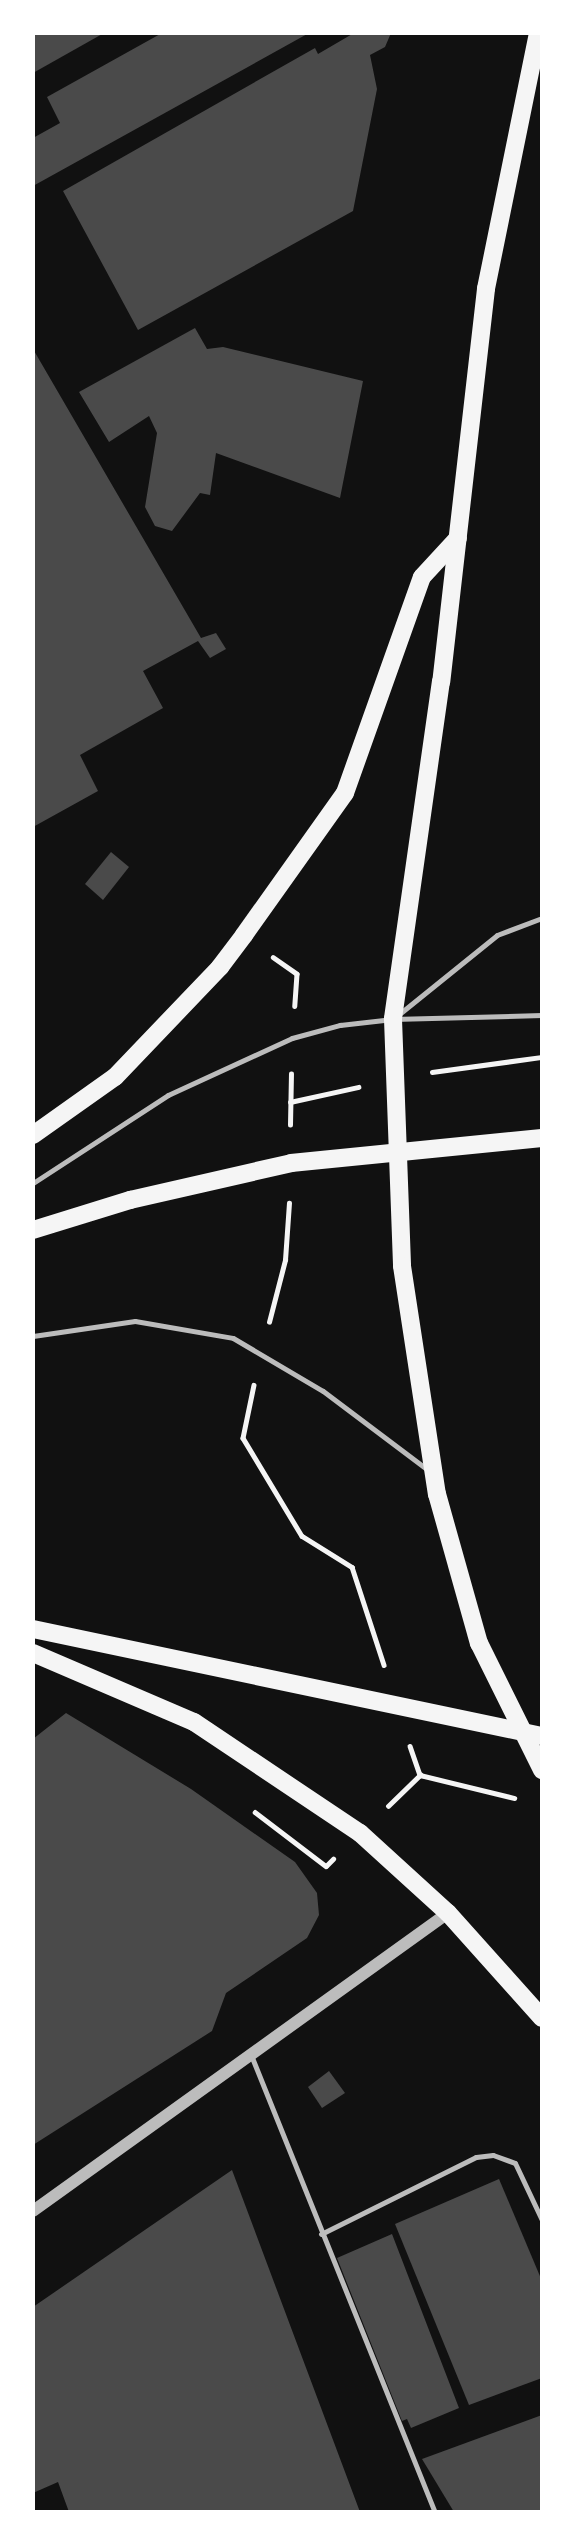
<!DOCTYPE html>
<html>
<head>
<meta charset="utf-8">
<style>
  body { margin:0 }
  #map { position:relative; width:575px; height:2545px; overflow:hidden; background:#111; font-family:"Public Sans",sans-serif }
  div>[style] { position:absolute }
  .building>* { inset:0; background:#4a4a4a }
  .path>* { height:4.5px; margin:-2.25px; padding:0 2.25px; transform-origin:2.25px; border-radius:2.25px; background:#f5f5f5 }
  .service>* { height:5px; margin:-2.5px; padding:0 2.5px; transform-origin:2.5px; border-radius:2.5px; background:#bcbcbc }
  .tertiary>* { height:12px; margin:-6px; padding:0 6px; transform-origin:6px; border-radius:6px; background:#bcbcbc }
  .primary>* { height:18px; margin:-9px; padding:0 9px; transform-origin:9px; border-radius:9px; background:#f5f5f5 }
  span { translate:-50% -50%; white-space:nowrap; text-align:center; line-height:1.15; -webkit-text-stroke:6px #fff; paint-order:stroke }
  .frame { position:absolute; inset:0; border:35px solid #fff; pointer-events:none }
</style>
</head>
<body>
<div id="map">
  <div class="building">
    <div style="clip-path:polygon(33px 33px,104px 33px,33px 73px)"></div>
    <div style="clip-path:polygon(162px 33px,309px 33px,33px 186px,33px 138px,60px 123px,47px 97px)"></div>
    <div style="clip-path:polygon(354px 33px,391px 33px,385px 47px,370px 55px,377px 89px,353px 211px,138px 330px,63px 191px,315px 48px,318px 54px)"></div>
    <div style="clip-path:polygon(195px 328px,207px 349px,223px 347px,363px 381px,340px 498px,216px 453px,210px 495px,200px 493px,172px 531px,155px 526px,145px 507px,157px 433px,149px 416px,109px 442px,79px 392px)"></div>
    <div style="clip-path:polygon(33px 349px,201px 638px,216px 633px,226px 649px,210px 658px,198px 641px,143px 671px,163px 708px,80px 755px,98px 791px,33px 827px)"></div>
    <div style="clip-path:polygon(111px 852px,129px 867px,103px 900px,85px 884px)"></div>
    <div style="clip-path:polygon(66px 1713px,191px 1789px,295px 1862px,317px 1893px,319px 1915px,307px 1938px,226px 1993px,212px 2031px,33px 2145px,33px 1739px)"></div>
    <div style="clip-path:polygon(329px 2071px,345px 2093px,322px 2108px,308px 2087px)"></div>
    <div style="clip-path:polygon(232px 2170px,360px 2512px,69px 2512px,58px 2482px,33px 2493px,33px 2307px)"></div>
    <div style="clip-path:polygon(499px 2179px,542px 2281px,542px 2378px,469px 2405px,395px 2224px)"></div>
    <div style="clip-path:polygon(392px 2234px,459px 2408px,411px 2428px,407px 2419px,402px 2421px,337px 2258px)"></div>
    <div style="clip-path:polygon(542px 2415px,542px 2512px,454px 2512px,422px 2459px)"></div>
  </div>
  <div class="path">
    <div style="left:273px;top:957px;width:29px;rotate:35deg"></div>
    <div style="left:297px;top:974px;width:32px;rotate:94deg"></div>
    <div style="left:432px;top:1072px;width:111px;rotate:-7.8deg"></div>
    <div style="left:290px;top:1102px;width:70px;rotate:-12.4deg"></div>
    <div style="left:290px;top:1125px;width:51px;rotate:-88.9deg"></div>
    <div style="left:269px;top:1322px;width:64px;rotate:-75.5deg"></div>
    <div style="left:285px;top:1260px;width:57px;rotate:-86deg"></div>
    <div style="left:254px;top:1385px;width:54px;rotate:101.7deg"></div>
    <div style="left:243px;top:1438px;width:114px;rotate:59deg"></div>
    <div style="left:302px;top:1536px;width:59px;rotate:31.8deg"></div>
    <div style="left:352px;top:1567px;width:103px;rotate:71.9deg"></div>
    <div style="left:410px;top:1746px;width:31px;rotate:71deg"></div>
    <div style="left:420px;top:1775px;width:97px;rotate:13.7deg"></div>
    <div style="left:388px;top:1806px;width:45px;rotate:-44.1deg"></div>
    <div style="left:255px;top:1812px;width:89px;rotate:37.3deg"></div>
    <div style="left:326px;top:1866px;width:10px;rotate:-45deg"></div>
  </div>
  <div class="service">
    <div style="left:398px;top:1015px;width:127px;rotate:-38.9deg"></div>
    <div style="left:497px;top:935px;width:48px;rotate:-20.7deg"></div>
    <div style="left:33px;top:1183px;width:161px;rotate:-33.1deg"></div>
    <div style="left:168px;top:1095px;width:136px;rotate:-24.7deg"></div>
    <div style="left:292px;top:1038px;width:50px;rotate:-15.2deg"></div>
    <div style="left:340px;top:1025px;width:53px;rotate:-6.5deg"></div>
    <div style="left:393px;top:1019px;width:149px;rotate:-1.5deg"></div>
    <div style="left:33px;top:1336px;width:103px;rotate:-8.4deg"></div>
    <div style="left:135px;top:1321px;width:99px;rotate:9.8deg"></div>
    <div style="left:233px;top:1338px;width:104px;rotate:30.5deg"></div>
    <div style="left:323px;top:1391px;width:131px;rotate:37deg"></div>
    <div style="left:251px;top:2055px;width:493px;rotate:68.1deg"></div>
    <div style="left:321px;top:2234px;width:173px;rotate:-26.4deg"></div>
    <div style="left:476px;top:2157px;width:17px;rotate:-7deg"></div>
    <div style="left:493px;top:2155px;width:23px;rotate:20deg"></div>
    <div style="left:515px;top:2163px;width:63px;rotate:64.7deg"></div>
  </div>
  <div class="tertiary">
    <div style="left:33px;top:2211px;width:511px;rotate:-35.68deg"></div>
  </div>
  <div class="primary">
    <div style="left:538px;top:33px;width:261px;rotate:101.5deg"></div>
    <div style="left:486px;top:289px;width:395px;rotate:96.5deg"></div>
    <div style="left:441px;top:681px;width:341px;rotate:98.1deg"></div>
    <div style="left:393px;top:1019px;width:247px;rotate:87.9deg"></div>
    <div style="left:402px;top:1266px;width:231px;rotate:81.3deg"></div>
    <div style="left:437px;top:1494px;width:155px;rotate:74.3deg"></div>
    <div style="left:479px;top:1643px;width:142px;rotate:63.6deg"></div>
    <div style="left:33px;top:1135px;width:100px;rotate:-35.3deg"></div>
    <div style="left:115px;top:1077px;width:152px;rotate:-46.3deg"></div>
    <div style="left:220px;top:967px;width:40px;rotate:-53deg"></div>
    <div style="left:244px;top:935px;width:174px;rotate:-54.6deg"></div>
    <div style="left:345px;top:793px;width:229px;rotate:-70.4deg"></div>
    <div style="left:422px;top:577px;width:53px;rotate:-47.3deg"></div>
    <div style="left:33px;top:1230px;width:102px;rotate:-17.2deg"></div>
    <div style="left:130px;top:1200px;width:165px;rotate:-12.9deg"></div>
    <div style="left:291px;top:1163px;width:252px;rotate:-5.7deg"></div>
    <div style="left:33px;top:1629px;width:520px;rotate:11.87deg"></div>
    <div style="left:33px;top:1653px;width:175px;rotate:23.2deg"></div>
    <div style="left:194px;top:1722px;width:200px;rotate:33.8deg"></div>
    <div style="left:360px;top:1833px;width:119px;rotate:42.3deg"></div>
    <div style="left:448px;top:1913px;width:141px;rotate:48.2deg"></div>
  </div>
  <div class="frame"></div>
</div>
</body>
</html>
